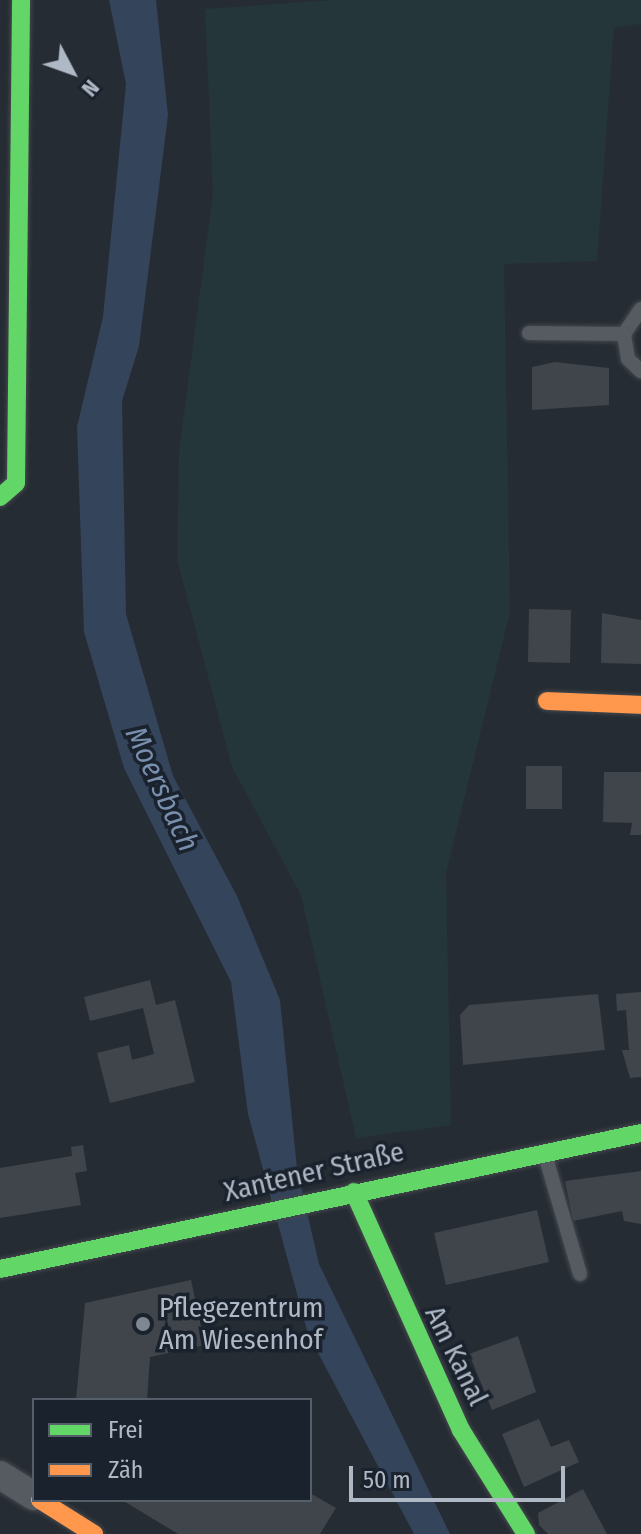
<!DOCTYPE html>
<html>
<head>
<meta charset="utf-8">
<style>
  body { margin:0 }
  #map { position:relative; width:641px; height:1534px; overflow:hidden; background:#262c33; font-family:"Fira Sans Condensed",sans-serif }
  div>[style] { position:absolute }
  .green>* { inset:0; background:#243639 }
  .water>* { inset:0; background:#34445b }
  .building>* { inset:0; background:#40454b }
  .roads { filter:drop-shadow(0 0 2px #44484e) drop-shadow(0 0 2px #44484e) }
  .lane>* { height:14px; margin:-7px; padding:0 7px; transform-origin:7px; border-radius:7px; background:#565a61 }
  .street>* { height:28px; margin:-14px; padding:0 14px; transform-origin:14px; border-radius:14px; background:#565a61 }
  .fast>* { height:18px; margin:-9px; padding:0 9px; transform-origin:9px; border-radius:9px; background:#63d668 }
  .slow>* { height:18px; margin:-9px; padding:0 9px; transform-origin:9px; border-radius:9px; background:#ff974d }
  .dots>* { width:22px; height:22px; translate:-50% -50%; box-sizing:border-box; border:4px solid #1a222d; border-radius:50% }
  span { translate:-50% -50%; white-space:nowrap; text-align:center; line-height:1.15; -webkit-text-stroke:7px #1a222d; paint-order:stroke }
  .street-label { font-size:28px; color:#afb8c5 }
  .poi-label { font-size:28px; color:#afb8c5 }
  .left { translate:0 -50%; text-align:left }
  .water-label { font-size:30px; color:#788ead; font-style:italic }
  .legend { position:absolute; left:32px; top:1398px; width:280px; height:104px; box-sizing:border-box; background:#1a222d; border:2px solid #565e6a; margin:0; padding:10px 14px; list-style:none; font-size:24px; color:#afb8c5 }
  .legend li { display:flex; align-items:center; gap:16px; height:40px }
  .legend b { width:40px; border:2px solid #565e6a }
  .north { position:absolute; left:32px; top:32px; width:80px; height:80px; -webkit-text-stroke:6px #1a222d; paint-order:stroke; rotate:131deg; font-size:22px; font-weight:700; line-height:32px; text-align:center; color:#afb8c5 }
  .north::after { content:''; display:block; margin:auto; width:28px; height:36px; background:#afb8c5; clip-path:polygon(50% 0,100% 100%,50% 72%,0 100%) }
  .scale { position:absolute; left:349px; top:1466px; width:216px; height:36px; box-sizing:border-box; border:4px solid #afb8c5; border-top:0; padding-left:10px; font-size:24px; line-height:28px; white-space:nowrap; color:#afb8c5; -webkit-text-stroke:6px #1a222d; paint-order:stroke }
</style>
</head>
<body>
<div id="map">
  <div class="green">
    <div style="clip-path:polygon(335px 0,641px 0,641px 24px,614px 27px,597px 261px,504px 264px,510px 612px,446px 873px,451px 1125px,356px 1138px,301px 895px,232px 767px,177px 559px,179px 452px,213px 193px,205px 9px)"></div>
  </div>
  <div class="water">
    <div style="clip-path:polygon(109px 0,156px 0,168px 115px,139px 346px,122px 401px,126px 614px,173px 776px,237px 896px,280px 1000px,297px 1169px,319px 1264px,450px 1534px,414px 1534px,308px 1334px,248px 1114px,231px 982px,124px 768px,84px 632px,77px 427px,103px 317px,126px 84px)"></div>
  </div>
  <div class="building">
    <div style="clip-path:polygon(555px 362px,609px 368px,609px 405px,532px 410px,532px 367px)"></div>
    <div style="clip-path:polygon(529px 609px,571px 610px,570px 663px,528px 662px)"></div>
    <div style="clip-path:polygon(602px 613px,641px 620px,641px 664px,601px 663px)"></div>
    <div style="clip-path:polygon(526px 766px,562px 766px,562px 809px,526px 809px)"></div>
    <div style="clip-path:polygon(604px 772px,641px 772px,641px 835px,630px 835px,632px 823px,603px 822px)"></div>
    <div style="clip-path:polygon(150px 980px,156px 1005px,175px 1000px,195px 1082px,110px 1103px,97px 1053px,129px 1045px,132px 1060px,154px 1054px,143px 1008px,90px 1021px,84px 997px)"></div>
    <div style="clip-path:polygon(641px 992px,641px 1077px,630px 1078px,622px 1050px,629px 1050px,626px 1010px,617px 1011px,616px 994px)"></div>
    <div style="clip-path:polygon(598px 994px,605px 1050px,463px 1065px,460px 1015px,469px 1005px)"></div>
    <div style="clip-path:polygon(83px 1145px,87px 1171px,75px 1173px,81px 1205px,0 1218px,0 1168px,72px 1156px,71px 1147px)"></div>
    <div style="clip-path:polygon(641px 1171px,641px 1224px,624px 1221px,622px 1211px,573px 1221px,565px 1181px)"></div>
    <div style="clip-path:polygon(537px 1210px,549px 1262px,446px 1285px,434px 1233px)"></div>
    <div style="clip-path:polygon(191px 1280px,205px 1345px,150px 1357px,147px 1400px,76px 1400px,85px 1303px)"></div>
    <div style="clip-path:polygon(518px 1336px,536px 1392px,492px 1410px,469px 1354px)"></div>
    <div style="clip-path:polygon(539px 1419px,551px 1447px,569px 1440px,579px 1462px,524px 1487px,502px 1434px)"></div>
    <div style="clip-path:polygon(583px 1489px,607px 1534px,548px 1534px,539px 1525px,538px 1513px)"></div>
    <div style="clip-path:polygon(310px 1493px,336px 1508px,320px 1534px,178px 1534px,122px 1500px,310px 1500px)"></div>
  </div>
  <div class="roads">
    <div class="lane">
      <div style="left:529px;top:333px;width:95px;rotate:0.6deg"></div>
      <div style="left:624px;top:334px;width:30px;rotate:-56deg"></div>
      <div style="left:624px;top:334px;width:25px;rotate:81deg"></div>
      <div style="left:628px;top:359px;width:18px;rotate:43deg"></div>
      <div style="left:545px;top:1155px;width:124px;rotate:73.6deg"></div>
    </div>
    <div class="street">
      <div style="left:0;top:1475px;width:40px;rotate:32deg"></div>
    </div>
    <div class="fast">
      <div style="left:0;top:497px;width:21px;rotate:-41deg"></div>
      <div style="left:16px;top:483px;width:483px;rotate:-89.4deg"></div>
      <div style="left:354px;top:1192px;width:261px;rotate:65.8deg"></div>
      <div style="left:461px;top:1430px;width:123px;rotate:58deg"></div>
      <div style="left:0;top:1269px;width:655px;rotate:-11.98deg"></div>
    </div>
    <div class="slow">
      <div style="left:547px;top:701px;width:94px;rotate:2.4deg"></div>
      <div style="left:40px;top:1500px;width:64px;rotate:32.2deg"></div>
    </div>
  </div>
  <div class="dots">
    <div style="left:143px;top:1324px;background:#7f8792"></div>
  </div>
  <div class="street-label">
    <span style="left:314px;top:1172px;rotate:-13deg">Xantener Straße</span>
    <span style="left:456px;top:1356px;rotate:64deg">Am Kanal</span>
  </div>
  <div class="poi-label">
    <span class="left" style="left:159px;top:1324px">Pflegezentrum<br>Am Wiesenhof</span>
  </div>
  <div class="water-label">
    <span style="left:162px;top:789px;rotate:65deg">Moersbach</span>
  </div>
  <ul class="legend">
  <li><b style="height:10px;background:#63d668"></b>Frei</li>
  <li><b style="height:10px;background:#ff974d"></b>Zäh</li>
  </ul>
  <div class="north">N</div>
  <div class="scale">50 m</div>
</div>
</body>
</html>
